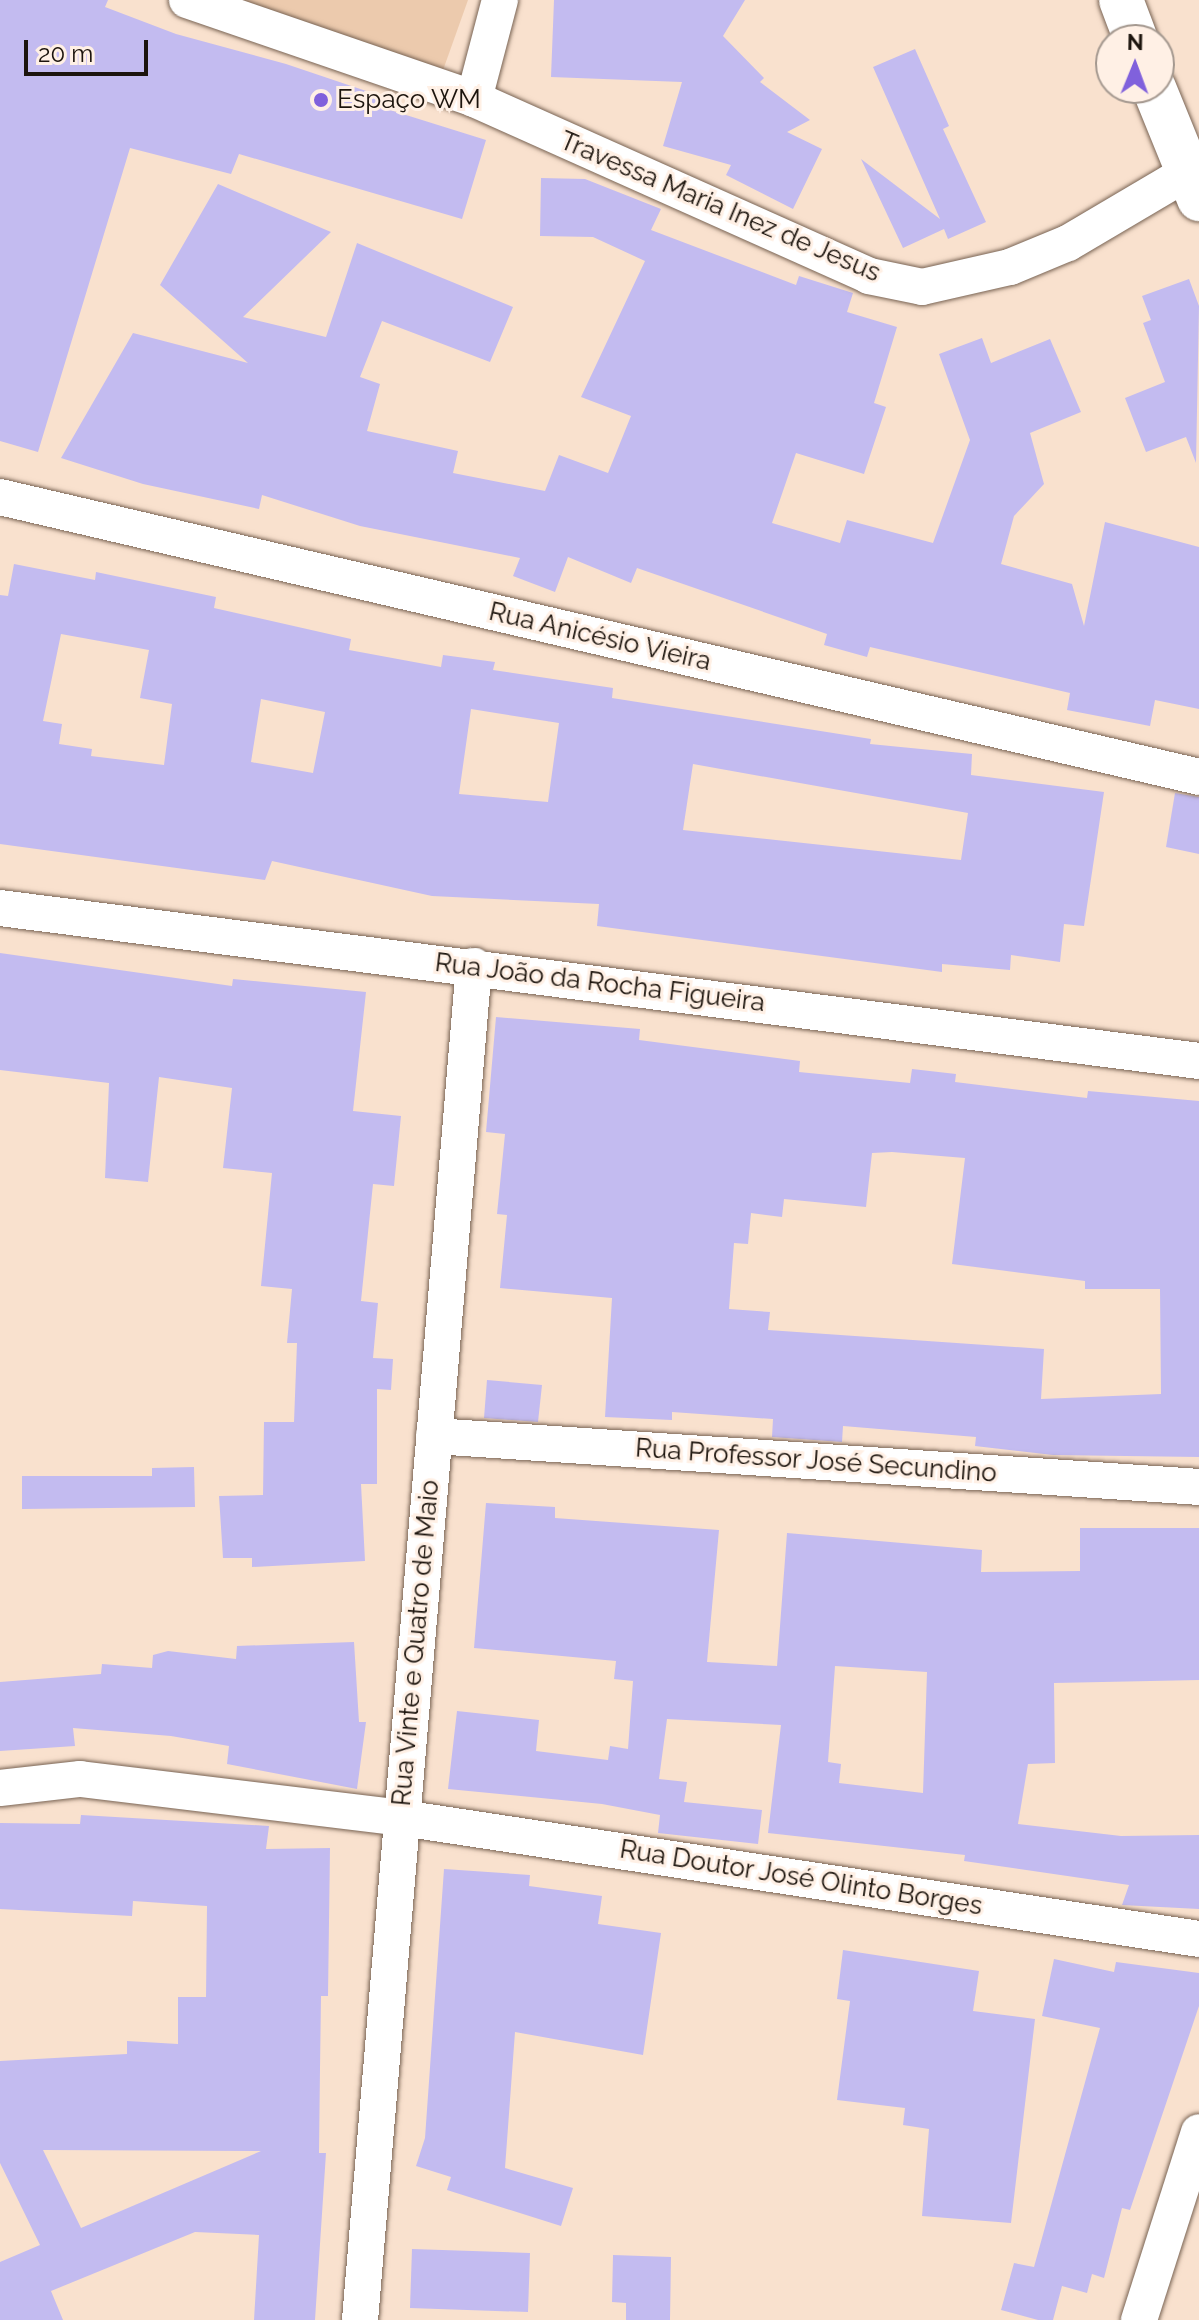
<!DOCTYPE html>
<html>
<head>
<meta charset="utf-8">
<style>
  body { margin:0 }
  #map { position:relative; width:1199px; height:2320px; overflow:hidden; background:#f9e1ce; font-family:Raleway,sans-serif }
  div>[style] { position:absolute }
  .green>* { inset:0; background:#eccaad }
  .building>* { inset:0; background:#c3bbf0 }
  .roads { filter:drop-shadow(0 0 2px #786353) drop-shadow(0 0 2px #786353) }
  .street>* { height:36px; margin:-18px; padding:0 18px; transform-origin:18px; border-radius:18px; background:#fff }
  .secondary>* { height:44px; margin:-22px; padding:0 22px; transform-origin:22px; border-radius:22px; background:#fff }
  .dots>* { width:22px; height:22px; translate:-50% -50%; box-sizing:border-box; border:4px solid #fff0e5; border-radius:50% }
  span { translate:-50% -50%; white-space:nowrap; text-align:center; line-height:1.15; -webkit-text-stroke:6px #fff0e5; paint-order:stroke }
  .poi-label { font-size:26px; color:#1c140d }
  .left { translate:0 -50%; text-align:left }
  .street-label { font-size:26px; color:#1c140d }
  .north { position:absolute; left:1095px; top:24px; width:80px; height:80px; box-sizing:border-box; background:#fff0e5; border:2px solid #a4988f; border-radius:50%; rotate:1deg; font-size:22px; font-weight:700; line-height:32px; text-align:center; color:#1c140d }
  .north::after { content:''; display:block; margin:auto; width:28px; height:36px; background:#8061dc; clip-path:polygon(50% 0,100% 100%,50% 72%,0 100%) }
  .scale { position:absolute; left:24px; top:40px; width:124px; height:36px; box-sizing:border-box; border:4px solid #1c140d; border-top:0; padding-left:10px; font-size:24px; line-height:28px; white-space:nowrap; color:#1c140d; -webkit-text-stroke:6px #fff0e5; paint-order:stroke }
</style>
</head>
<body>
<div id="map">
  <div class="green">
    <div style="clip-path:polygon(240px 0,468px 0,442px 73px)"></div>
  </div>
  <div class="building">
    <div style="clip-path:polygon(0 0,108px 0,105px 7px,176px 34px,286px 64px,381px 96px,374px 105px,486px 140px,462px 219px,239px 154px,231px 174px,130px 148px,38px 452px,0 441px)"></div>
    <div style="clip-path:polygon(554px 0,745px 0,723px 36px,764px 78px,760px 82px,810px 120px,787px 132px,822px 149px,793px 209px,726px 175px,731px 165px,663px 146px,682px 82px,551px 77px)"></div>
    <div style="clip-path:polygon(915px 49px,949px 126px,943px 129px,986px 222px,948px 239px,944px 229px,903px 248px,861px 159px,940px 219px,873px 67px)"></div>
    <div style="clip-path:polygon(541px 178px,585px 179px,661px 209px,651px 230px,796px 285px,799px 276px,853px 293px,847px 312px,897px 327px,874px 403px,886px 407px,864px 474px,796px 453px,772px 523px,840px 543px,847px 520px,933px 543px,970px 440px,939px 354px,982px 338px,991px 363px,1050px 339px,1081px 412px,1030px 433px,1044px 484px,1014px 516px,1001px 564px,1072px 584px,1084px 626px,1105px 522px,1199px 547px,1199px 709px,1155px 700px,1150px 726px,1067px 710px,1070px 693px,870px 647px,867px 657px,824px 645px,827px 634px,637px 568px,631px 583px,568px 557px,555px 592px,513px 576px,520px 558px,360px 526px,262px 495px,259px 509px,143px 484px,61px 458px,133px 333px,248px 363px,160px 285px,218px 184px,331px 232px,243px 317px,326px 337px,357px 243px,513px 307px,490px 362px,382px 321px,360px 377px,380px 384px,367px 431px,458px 451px,453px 473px,545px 491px,559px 455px,608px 473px,631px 416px,581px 397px,645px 261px,593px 237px,540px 236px)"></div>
    <div style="clip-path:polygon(1189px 279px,1199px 306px,1196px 463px,1186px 437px,1146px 452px,1125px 398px,1165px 382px,1143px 323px,1151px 320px,1142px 296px)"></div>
    <div style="clip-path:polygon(evenodd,14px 564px,95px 580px,96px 572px,216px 597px,214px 608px,351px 639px,349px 650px,441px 667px,443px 655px,495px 662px,493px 670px,613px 688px,612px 698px,871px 739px,870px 744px,972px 754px,971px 775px,1104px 792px,1084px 926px,1064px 924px,1060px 962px,1011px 955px,1010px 970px,942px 964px,942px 972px,597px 926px,599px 904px,432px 896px,272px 861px,265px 880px,0 844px,0 595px,8px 596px,14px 564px,61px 634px,149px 650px,140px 698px,172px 704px,164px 765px,91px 756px,92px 749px,59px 744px,62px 724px,43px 721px,61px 634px,14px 564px,261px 699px,325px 712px,313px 773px,251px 762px,261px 699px,14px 564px,471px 709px,559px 723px,548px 802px,459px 794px,471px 709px,14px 564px,693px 764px,968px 813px,961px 860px,683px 830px,693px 764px)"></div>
    <div style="clip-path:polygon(1175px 793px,1199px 797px,1199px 854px,1166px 847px)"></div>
    <div style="clip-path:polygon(0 953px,232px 986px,233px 979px,366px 992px,353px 1111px,401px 1116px,394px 1186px,373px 1184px,361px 1301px,378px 1303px,373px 1358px,393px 1359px,391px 1390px,377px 1389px,377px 1484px,361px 1484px,365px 1561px,252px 1567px,252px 1558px,223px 1558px,219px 1496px,263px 1495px,264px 1422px,294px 1422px,297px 1343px,287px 1343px,292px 1289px,261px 1286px,272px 1173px,223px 1168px,232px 1088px,159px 1077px,148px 1182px,105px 1178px,109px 1083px,0 1070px)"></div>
    <div style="clip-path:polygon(evenodd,496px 1017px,640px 1029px,639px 1040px,800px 1061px,799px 1072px,910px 1083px,912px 1069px,956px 1074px,955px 1082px,1087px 1098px,1088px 1091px,1199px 1101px,1199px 1457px,1053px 1455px,975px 1446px,976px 1437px,843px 1426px,842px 1442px,772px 1437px,773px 1419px,672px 1412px,672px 1420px,605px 1417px,612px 1298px,500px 1288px,507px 1215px,497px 1214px,505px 1134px,486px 1132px,496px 1017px,892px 1152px,965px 1158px,952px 1264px,1085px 1281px,1085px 1289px,1160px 1289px,1161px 1394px,1041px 1399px,1044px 1349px,768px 1330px,770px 1312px,729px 1309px,734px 1243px,748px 1244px,751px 1213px,782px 1217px,784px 1199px,866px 1207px,872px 1153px,892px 1152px)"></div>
    <div style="clip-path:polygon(487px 1380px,542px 1385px,538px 1422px,484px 1418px)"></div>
    <div style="clip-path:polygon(194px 1467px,195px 1507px,22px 1509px,22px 1476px,152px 1476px,152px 1468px)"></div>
    <div style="clip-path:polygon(evenodd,486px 1503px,555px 1507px,555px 1518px,719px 1530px,707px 1662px,777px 1666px,787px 1533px,982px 1550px,981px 1572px,1080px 1571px,1080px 1528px,1199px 1528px,1199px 1680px,1054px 1683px,1055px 1763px,1028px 1764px,1018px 1824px,1121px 1836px,1199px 1835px,1199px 1909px,1122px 1905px,1129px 1885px,964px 1861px,965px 1855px,768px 1833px,781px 1725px,667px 1719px,659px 1779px,687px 1782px,684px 1802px,762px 1810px,758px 1844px,658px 1833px,660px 1815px,602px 1804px,448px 1789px,457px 1711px,539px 1720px,536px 1751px,608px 1760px,610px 1746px,628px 1749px,633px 1681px,614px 1679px,616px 1661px,474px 1648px,486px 1503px,835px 1666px,927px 1672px,923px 1793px,839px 1783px,841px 1764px,828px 1762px,835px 1666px)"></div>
    <div style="clip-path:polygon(354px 1642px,359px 1722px,366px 1722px,357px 1789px,227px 1764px,229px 1746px,171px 1736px,73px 1728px,75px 1746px,0 1751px,0 1682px,101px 1674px,102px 1664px,152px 1668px,153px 1655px,168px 1651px,236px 1659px,237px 1646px)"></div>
    <div style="clip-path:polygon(evenodd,81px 1815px,269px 1826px,266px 1849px,330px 1848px,328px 1996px,321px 1996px,320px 2069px,319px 2153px,326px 2153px,315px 2320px,254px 2320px,259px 2235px,195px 2232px,51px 2291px,63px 2320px,0 2320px,0 2262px,40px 2245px,0 2163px,0 2061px,127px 2054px,127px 2041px,178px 2044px,178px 1997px,206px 1997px,207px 1906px,133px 1901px,132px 1916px,0 1909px,0 1823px,80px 1824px,81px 1815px,43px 2150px,261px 2151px,81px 2228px,43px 2150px)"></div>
    <div style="clip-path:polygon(444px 1869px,530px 1875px,529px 1886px,602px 1896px,598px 1924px,661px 1933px,643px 2055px,515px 2032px,505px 2168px,573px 2188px,561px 2226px,447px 2190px,451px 2177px,416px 2166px,425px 2138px)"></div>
    <div style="clip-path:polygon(843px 1950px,979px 1971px,973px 2011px,1035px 2019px,1011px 2223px,922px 2216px,929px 2129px,903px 2125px,905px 2108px,837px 2100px,850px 2001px,837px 1999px)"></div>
    <div style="clip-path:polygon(1054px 1959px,1114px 1972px,1116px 1962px,1199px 1973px,1199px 2006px,1130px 2210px,1122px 2208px,1104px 2278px,1092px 2274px,1087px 2293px,1062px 2286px,1053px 2320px,1038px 2320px,1001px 2310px,1014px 2263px,1034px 2267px,1100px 2028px,1042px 2016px)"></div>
    <div style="clip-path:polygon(412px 2249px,530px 2253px,528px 2312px,410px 2308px)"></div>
    <div style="clip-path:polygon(613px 2255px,671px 2257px,670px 2320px,626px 2320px,626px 2303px,612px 2302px)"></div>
  </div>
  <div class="roads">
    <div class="street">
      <div style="left:187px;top:0;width:304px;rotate:19deg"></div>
      <div style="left:474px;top:99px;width:433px;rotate:24.1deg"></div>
      <div style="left:869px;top:276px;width:54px;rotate:11.7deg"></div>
      <div style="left:922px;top:287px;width:90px;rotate:-12.8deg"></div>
      <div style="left:1010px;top:267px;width:63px;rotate:-22.5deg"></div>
      <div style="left:1068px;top:243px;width:138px;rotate:-30.5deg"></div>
      <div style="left:474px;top:99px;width:102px;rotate:-75.3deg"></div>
      <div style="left:0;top:497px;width:1231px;rotate:13.14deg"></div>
      <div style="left:0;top:908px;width:1209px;rotate:7.27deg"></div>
      <div style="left:434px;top:1436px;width:767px;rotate:3.81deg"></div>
      <div style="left:0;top:1788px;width:81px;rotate:-6.4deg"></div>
      <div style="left:80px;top:1779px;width:324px;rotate:6.9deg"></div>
      <div style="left:402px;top:1818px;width:806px;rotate:8.63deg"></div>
      <div style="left:360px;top:2320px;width:1359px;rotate:-85.19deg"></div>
      <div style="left:1139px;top:2320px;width:197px;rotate:-72.3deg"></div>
    </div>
    <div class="secondary">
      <div style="left:1121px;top:0;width:43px;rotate:69.4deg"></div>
      <div style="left:1154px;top:88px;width:120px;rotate:67.9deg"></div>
    </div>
  </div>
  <div class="dots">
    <div style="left:321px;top:100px;background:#8061dc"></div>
  </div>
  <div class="poi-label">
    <span class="left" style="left:337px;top:100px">Espaço WM</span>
  </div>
  <div class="street-label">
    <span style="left:720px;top:207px;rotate:23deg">Travessa Maria Inez de Jesus</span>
    <span style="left:600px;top:637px;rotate:13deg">Rua Anicésio Vieira</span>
    <span style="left:600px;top:983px;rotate:7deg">Rua João da Rocha Figueira</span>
    <span style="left:816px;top:1461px;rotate:4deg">Rua Professor José Secundino</span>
    <span style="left:416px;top:1643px;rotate:-85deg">Rua Vinte e Quatro de Maio</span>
    <span style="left:801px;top:1878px;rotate:9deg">Rua Doutor José Olinto Borges</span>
  </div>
  <div class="north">N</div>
  <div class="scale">20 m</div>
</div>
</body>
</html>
